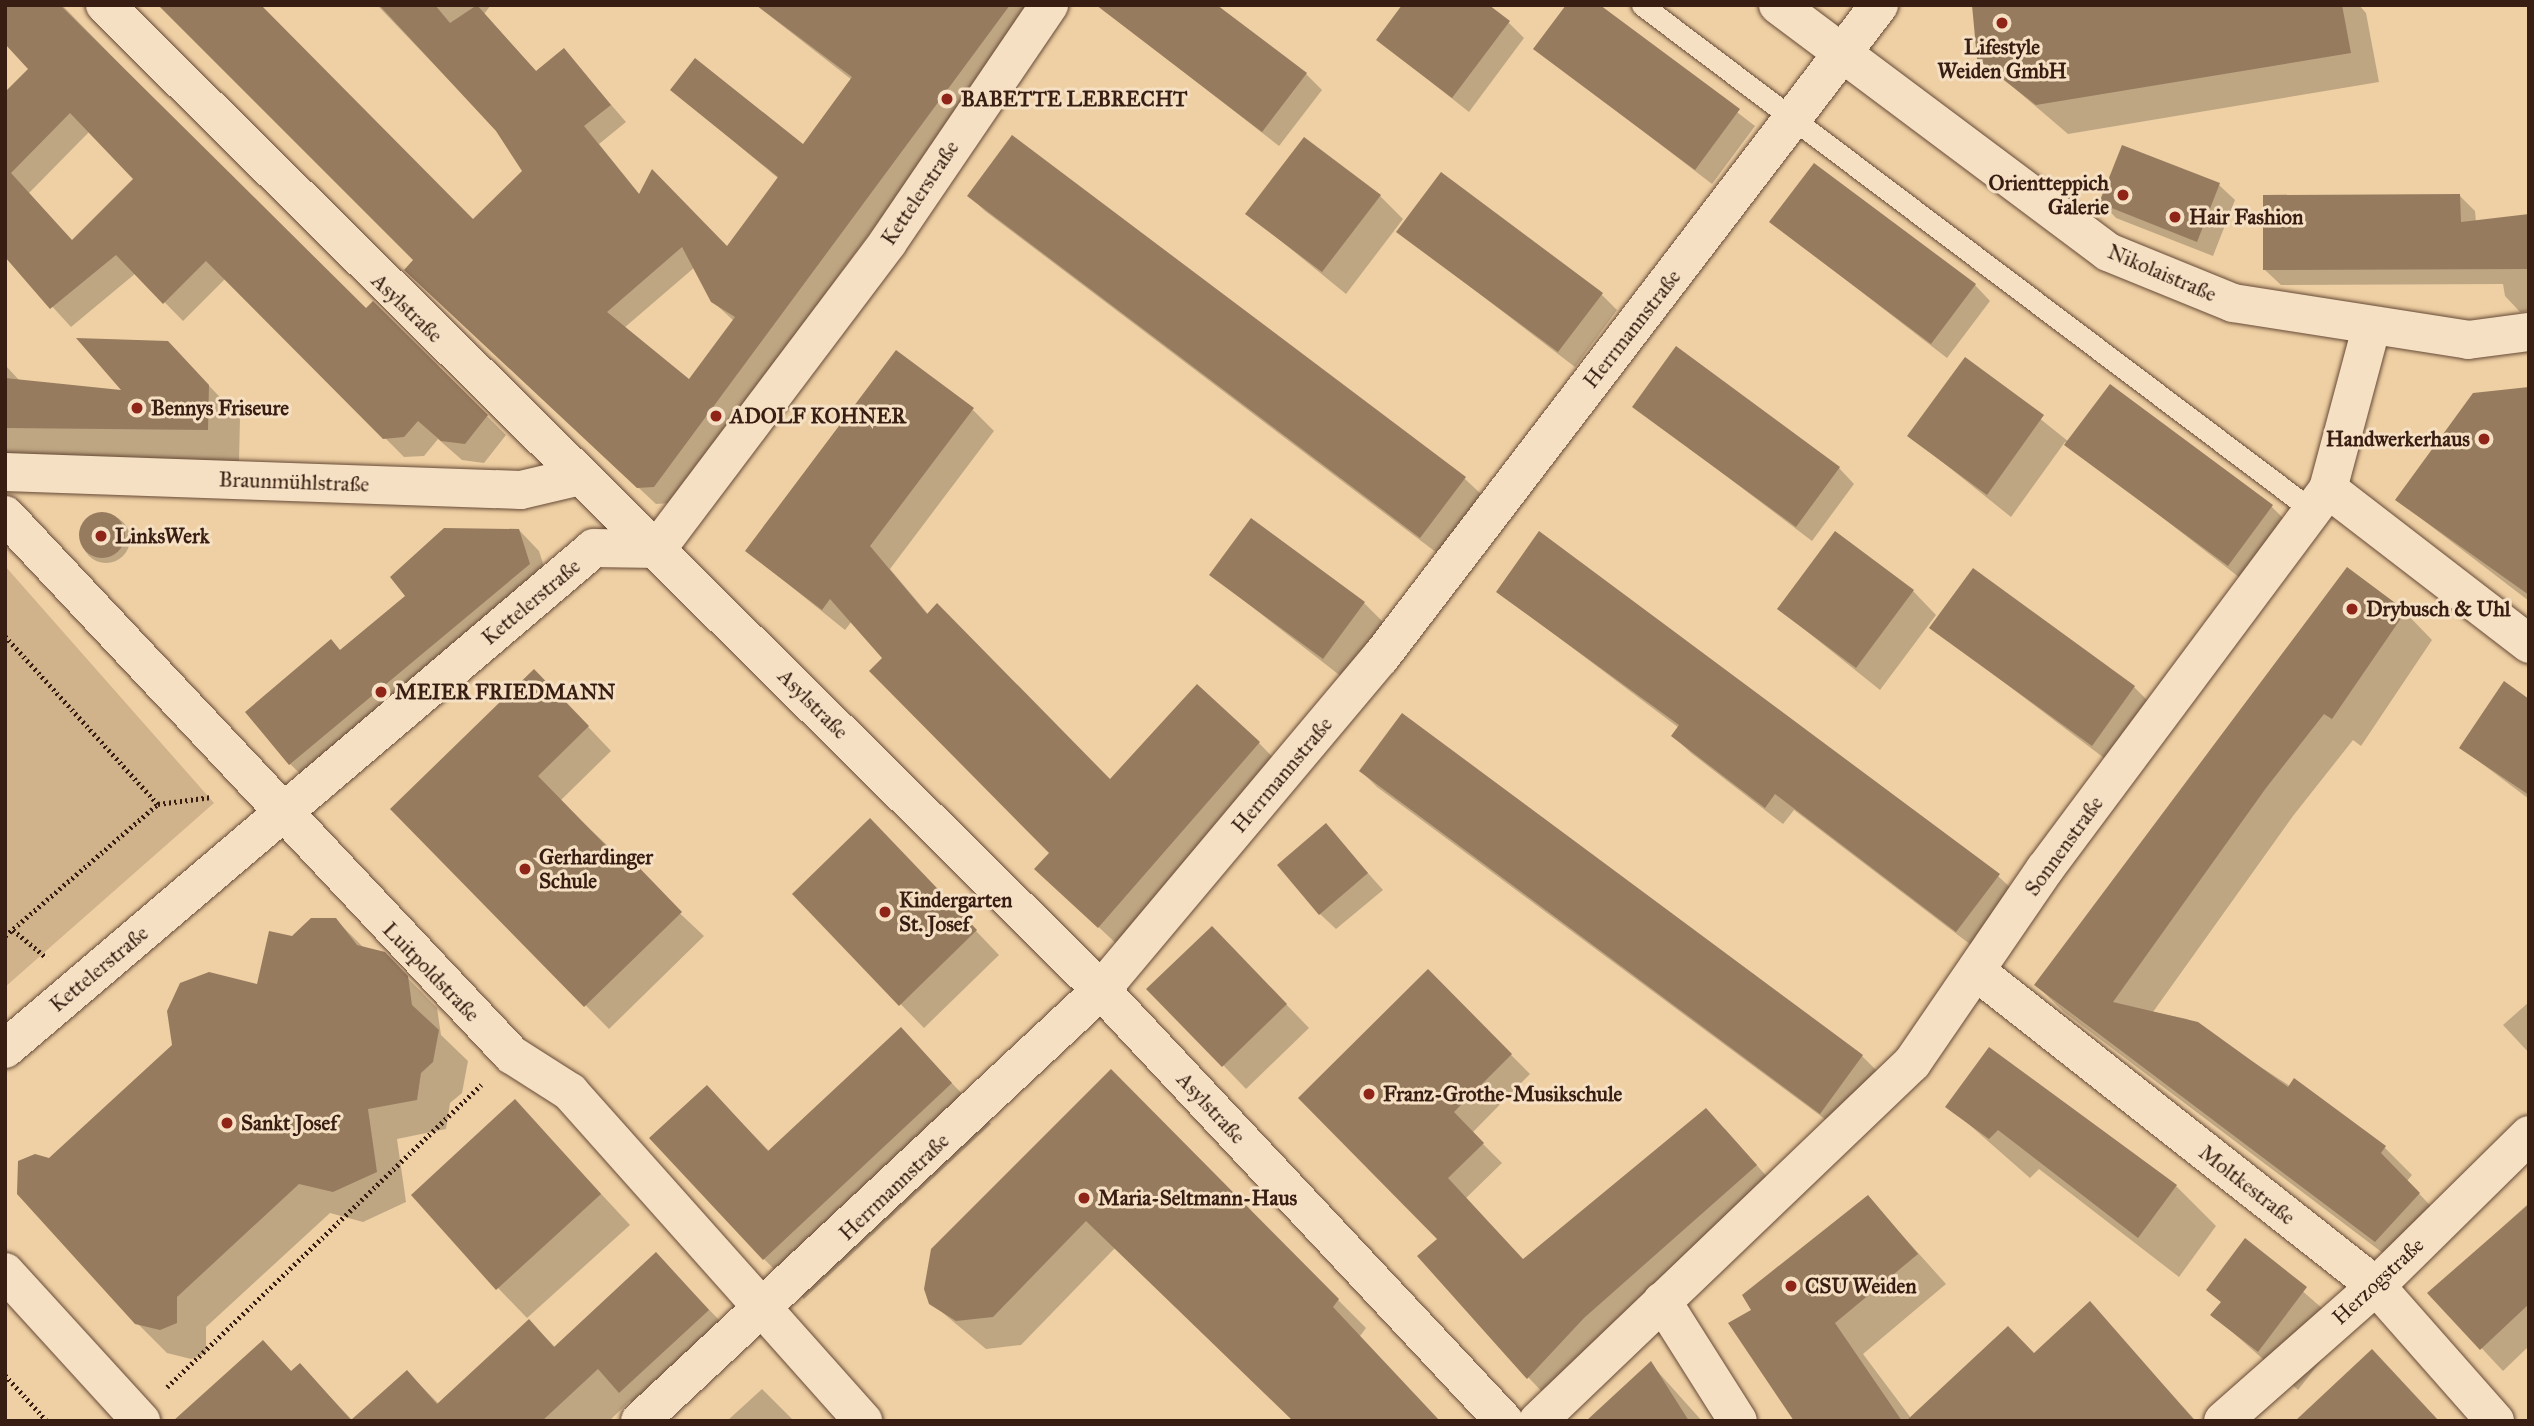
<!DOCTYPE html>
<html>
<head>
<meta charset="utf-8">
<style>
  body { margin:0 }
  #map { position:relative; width:2534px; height:1426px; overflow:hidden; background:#efd0a4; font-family:"IM FELL Great Primer",serif }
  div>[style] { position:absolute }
  .green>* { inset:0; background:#d0b28b }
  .shadow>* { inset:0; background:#0003 }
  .round { border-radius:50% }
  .building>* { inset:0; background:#977b5e }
  .path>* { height:4.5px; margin-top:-2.25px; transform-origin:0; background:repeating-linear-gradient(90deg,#381e12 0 2px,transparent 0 5.5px) }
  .roads { filter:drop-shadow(0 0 2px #664a36) drop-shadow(0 0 2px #664a36) }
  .service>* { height:21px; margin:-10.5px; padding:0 10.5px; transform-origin:10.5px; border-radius:10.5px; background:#f5e0c4 }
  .minor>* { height:38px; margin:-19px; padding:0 19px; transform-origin:19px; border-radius:19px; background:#f5e0c4 }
  .tertiary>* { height:38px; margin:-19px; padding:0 19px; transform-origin:19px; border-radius:19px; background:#f5e0c4 }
  .secondary>* { height:38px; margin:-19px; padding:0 19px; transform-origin:19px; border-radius:19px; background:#f5e0c4 }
  .dots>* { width:19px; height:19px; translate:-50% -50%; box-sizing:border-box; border:4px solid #f5e0c4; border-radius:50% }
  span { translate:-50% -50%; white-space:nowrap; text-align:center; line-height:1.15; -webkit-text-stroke:6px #f5e0c4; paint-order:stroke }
  .poi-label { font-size:21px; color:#381e12; font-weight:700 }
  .left { translate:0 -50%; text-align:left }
  .right { translate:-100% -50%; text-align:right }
  .street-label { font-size:21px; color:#381e12 }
  .frame { position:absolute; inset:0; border:7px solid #381e12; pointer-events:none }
</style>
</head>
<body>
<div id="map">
  <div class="green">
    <div style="clip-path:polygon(5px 566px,214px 803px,5px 987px)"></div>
  </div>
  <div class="shadow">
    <div style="clip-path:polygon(evenodd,5px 5px,62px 5px,267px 215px,366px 311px,373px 303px,506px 435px,484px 463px,462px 460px,438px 439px,424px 456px,404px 457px,226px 278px,183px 321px,136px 273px,71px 327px,5px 255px,5px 141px,30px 69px,5px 5px,90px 131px,135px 179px,73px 242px,29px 193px,90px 131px)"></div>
    <div style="clip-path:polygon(evenodd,377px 5px,491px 5px,484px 14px,537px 72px,564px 50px,626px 122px,599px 144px,640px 195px,727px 249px,779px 179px,672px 90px,803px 146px,852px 80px,756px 5px,1038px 5px,671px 503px,656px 504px,406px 270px,473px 221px,524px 172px,497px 130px,377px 5px,695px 267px,712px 301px,734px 321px,689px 381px,624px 328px,695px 267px)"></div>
    <div style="clip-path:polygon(1598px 5px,1755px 126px,1712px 184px,1536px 49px)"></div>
    <div style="clip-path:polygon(2194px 5px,2359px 5px,2366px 13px,2379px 82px,2068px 134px,1979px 58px)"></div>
    <div style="clip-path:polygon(1104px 10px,1306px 74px,1322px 90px,1279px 146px)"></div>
    <div style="clip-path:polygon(1509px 23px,1524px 38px,1469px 112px,1378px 40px)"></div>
    <div style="clip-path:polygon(1012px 137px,1465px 479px,1481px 494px,1437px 553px,985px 211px,969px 196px)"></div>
    <div style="clip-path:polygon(2219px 185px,2235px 200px,2213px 256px,2116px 218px,2101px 202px)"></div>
    <div style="clip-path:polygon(1380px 196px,1403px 219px,1346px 294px,1248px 214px)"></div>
    <div style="clip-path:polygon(2460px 196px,2475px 211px,2476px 222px,2529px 216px,2529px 311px,2520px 312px,2505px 296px,2503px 284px,2281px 285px,2265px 270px)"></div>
    <div style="clip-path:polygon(1771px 222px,1975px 285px,1990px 301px,1947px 358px)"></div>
    <div style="clip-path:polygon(1399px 232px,1601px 294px,1617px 310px,1575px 367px)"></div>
    <div style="clip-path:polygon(168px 343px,240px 418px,239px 461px,5px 458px,5px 365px,20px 381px,126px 392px)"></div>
    <div style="clip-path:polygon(1966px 359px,2069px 442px,2272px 507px,2287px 522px,2244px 581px,2065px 442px,2011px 517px,1910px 436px)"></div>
    <div style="clip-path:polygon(2529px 388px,2529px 601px,2397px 500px)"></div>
    <div style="clip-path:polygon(1635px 407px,1839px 468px,1854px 484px,1812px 541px)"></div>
    <div style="clip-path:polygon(973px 410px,994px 431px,890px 569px,928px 614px,1110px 781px,1259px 743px,1280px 765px,1121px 948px,1059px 890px,1051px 853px,852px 621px,845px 630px,747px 551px)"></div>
    <div class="round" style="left:82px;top:515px;width:48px;height:48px"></div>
    <div style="clip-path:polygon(519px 530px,539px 551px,550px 585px,311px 784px,290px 764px,341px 652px)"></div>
    <div style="clip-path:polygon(1211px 575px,1364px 603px,1387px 626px,1347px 681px)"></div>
    <div style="clip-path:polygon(1913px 591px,1936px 615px,1880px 690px,1779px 609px)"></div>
    <div style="clip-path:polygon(1498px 592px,1998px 876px,2016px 893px,1975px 948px,1794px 810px,1783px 824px,1691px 753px,1673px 736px,1679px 728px)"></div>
    <div style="clip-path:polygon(2405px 612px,2432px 640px,2361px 746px,2353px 740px,2293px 816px,2153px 1012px,2187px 1019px,2385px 1148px,2412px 1175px,2407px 1181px,2446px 1222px,2404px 1269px,2064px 1012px,2036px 985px)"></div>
    <div style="clip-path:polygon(1932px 628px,2134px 687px,2150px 703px,2108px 761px)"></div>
    <div style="clip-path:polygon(557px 694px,611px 751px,560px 801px,704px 936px,609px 1029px,392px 809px)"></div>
    <div style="clip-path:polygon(2529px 702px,2529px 799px,2461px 748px)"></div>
    <div style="clip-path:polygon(1402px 715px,1862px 1056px,1878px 1072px,1837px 1128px,1377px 787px,1361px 771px)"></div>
    <div style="clip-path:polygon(1326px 826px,1383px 890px,1336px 929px,1320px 914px)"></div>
    <div style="clip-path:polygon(893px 844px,999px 955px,924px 1028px,794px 895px)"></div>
    <div style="clip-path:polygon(336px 920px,365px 949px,384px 954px,437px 1008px,441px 1035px,468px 1061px,462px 1093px,450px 1103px,446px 1129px,397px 1139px,406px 1202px,363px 1222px,330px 1213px,206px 1327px,206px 1353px,191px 1359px,167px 1353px,137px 1323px,49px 1160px,258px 986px,292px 937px)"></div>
    <div style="clip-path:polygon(1235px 951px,1309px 1028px,1246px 1089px,1223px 1065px)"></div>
    <div style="clip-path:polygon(1428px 971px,1530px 1074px,1472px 1133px,1502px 1163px,1466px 1198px,1523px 1261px,1725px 1129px,1775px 1186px,1547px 1397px,1528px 1377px,1440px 1239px)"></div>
    <div style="clip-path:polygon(2529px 1002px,2529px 1053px,2503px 1025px)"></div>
    <div style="clip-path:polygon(900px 1029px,991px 1124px,804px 1299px,764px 1259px,707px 1087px,770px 1152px)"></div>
    <div style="clip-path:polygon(1111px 1072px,1366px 1328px,1360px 1336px,1115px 1248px,1021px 1345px,986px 1349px,931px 1303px)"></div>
    <div style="clip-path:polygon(515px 1101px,630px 1225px,527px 1318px,498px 1288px)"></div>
    <div style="clip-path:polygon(1948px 1106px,2176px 1186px,2216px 1226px,2179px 1277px,2039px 1169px,2030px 1178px)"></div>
    <div style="clip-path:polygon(1868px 1197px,1946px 1284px,1863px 1354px,1911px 1418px,2035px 1355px,2090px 1304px,2196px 1421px,1796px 1421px,1753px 1310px)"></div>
    <div style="clip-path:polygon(2529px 1203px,2529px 1346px,2503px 1371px,2430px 1293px)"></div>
    <div style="clip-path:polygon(2245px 1241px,2346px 1329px,2298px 1390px,2213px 1315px,2222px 1303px,2208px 1290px)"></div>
    <div style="clip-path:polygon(656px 1254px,741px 1343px,650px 1421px,630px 1401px,609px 1421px,353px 1421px,407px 1372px,439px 1404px,529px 1321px,556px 1348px)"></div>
    <div style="clip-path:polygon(263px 1342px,292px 1372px,300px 1365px,353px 1421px,204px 1421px)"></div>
    <div style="clip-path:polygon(1651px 1364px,1702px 1421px,1595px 1421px)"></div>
    <div style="clip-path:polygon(762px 1389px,794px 1421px,727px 1421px)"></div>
  </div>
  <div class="building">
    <div style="clip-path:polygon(evenodd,5px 5px,60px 5px,366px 308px,373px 301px,488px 415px,465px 444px,441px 441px,418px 421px,404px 437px,383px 439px,206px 261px,163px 304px,116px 255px,50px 309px,5px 257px,5px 92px,28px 69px,5px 44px,5px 5px,70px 113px,133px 179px,72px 240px,11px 173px,70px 113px)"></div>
    <div style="clip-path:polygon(evenodd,158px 5px,261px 5px,473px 219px,522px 171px,496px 131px,379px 5px,435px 5px,450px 23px,477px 5px,536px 71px,564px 48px,611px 105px,584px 126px,639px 194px,652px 169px,727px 246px,778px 177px,670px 90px,695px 58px,803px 144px,852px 77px,756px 5px,1010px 5px,654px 487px,637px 488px,404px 270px,413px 260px,158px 5px,682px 247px,711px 302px,735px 317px,689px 379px,607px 312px,682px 247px)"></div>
    <div style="clip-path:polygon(1096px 5px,1217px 5px,1307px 73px,1262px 132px)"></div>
    <div style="clip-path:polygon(1402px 5px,1489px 5px,1510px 21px,1452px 98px,1376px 40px)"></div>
    <div style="clip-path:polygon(1566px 5px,1600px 5px,1740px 109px,1695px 170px,1533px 49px)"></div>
    <div style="clip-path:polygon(1972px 5px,2342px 5px,2351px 53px,2036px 105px,1977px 59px)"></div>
    <div style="clip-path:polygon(1012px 135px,1466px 477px,1420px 538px,967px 196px)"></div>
    <div style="clip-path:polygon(1304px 137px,1381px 195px,1322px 272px,1245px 214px)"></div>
    <div style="clip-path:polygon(2122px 145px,2220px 183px,2197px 242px,2099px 203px)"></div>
    <div style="clip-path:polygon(1814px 163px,1976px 284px,1931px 344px,1769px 222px)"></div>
    <div style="clip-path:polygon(1441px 172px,1603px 293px,1558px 352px,1396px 232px)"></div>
    <div style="clip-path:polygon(2460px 194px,2461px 222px,2529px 214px,2529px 269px,2263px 270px,2263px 195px)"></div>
    <div style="clip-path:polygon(76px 338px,168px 341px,209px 385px,208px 430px,5px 428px,5px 378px,121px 390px)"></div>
    <div style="clip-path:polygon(1676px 346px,1840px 467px,1796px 527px,1632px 407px)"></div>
    <div style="clip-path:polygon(896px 350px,974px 408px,870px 546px,927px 614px,937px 603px,1110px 779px,1197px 684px,1260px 742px,1098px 928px,1034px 869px,1049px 853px,869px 671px,882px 658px,830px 599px,822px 610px,745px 551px)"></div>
    <div style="clip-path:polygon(1965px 357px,2044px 415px,1987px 495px,1907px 436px)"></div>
    <div style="clip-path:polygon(2110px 384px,2273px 505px,2228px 566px,2064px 445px)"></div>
    <div style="clip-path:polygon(2529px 387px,2529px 595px,2395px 500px,2473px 393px)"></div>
    <div class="round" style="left:79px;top:512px;width:46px;height:46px"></div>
    <div style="clip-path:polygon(1251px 518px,1365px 602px,1323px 659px,1209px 575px)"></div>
    <div style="clip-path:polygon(444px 528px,519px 529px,530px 564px,289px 765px,245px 712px,331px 639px,340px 650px,405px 596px,390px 577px)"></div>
    <div style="clip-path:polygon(1539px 531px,2000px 874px,1956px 932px,1775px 794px,1765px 808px,1671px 736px,1679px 725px,1496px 592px)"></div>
    <div style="clip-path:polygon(1835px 531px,1914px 590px,1856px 668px,1777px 609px)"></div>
    <div style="clip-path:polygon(2347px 567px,2406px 611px,2332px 719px,2324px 714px,2266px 788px,2113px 1002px,2198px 1022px,2288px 1087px,2294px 1078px,2386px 1146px,2381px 1153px,2420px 1193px,2375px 1242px,2034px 985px)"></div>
    <div style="clip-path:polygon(1973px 568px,2135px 686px,2092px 746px,1929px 628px)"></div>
    <div style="clip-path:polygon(534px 669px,589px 726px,538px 776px,621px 861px,627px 855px,682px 912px,584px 1007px,390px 809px)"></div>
    <div style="clip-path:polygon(2504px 681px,2529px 699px,2529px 795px,2459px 748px)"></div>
    <div style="clip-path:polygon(1402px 713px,1863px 1055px,1820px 1114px,1359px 771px)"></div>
    <div style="clip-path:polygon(870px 818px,977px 930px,899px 1006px,792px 894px)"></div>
    <div style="clip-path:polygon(1326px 823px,1368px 873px,1319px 915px,1277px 865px)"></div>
    <div style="clip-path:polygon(311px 918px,336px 918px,357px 945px,385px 952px,408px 976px,412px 1005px,439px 1030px,433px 1062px,421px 1073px,417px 1100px,368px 1109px,377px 1172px,333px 1192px,299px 1184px,177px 1297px,177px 1323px,160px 1330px,135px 1324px,17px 1194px,18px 1161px,35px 1154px,49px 1158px,172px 1045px,167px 1011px,180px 983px,209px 972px,257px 984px,269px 931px,292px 936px)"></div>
    <div style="clip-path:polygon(1212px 926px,1287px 1004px,1222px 1067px,1146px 989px)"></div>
    <div style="clip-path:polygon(1428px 969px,1512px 1054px,1454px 1112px,1484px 1143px,1448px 1178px,1523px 1259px,1706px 1108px,1757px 1165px,1584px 1318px,1527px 1379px,1417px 1256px,1437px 1239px,1298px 1098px)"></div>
    <div style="clip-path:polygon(901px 1027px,952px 1083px,763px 1260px,649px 1138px,707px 1085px,768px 1151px)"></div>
    <div style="clip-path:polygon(1989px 1047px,2177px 1185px,2138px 1238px,1998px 1130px,1989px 1139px,1945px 1107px)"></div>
    <div style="clip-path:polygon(1111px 1069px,1339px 1299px,1333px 1307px,1440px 1421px,1293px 1421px,1086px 1221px,993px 1317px,956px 1321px,929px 1304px,924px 1289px,931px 1249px)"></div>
    <div style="clip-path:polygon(515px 1099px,601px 1194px,496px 1290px,411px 1195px)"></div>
    <div style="clip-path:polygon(1868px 1195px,1918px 1254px,1835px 1323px,1902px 1421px,1794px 1421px,1728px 1323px,1751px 1310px,1742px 1295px)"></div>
    <div style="clip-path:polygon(2529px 1204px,2529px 1304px,2480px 1350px,2427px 1293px)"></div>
    <div style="clip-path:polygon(2245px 1238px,2307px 1287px,2258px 1352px,2210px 1315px,2221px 1302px,2206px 1290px)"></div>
    <div style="clip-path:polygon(656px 1252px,709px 1310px,619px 1393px,598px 1369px,542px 1421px,173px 1421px,263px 1340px,291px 1371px,300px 1363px,351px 1420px,407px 1370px,437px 1404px,529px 1319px,554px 1347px)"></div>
    <div style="clip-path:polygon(2090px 1301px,2195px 1421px,1906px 1421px,2008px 1326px,2034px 1353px)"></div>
    <div style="clip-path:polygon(2372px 1349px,2439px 1421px,2295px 1421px)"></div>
    <div style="clip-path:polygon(1651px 1361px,1689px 1421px,1586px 1421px)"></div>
  </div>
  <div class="path">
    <div style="left:5px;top:636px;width:227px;rotate:47.7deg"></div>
    <div style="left:158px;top:804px;width:54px;rotate:-7.4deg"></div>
    <div style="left:13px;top:930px;width:44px;rotate:39.5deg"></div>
    <div style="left:5px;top:936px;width:202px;rotate:-40.8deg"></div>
    <div style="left:5px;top:1375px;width:62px;rotate:47.6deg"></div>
    <div style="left:167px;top:1387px;width:436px;rotate:-43.9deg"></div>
  </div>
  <div class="roads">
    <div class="service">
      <div style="left:1642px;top:5px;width:840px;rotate:37.02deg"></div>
    </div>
    <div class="minor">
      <div style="left:105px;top:5px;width:1401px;rotate:44.68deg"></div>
      <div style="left:1101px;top:990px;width:590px;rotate:46.92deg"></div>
      <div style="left:5px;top:472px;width:516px;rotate:2deg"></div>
      <div style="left:521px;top:490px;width:61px;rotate:-13.3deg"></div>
      <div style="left:2328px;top:489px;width:254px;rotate:37.6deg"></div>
      <div style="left:5px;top:515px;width:741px;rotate:46.81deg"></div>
      <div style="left:512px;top:1055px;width:69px;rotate:32.5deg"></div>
      <div style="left:570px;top:1092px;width:441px;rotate:48.3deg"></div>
      <div style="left:1977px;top:972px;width:508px;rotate:38.2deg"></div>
      <div style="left:2376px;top:1286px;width:180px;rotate:48.6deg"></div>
      <div style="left:5px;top:1049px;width:773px;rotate:-40.38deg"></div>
      <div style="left:594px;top:548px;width:63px;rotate:0.9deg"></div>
      <div style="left:657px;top:549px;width:384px;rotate:-53deg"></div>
      <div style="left:888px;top:242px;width:287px;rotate:-55.8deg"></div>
      <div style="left:1662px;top:1301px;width:142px;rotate:57.7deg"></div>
      <div style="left:640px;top:1421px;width:631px;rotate:-43.07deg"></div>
      <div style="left:1101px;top:990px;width:434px;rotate:-50deg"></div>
      <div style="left:1380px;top:658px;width:822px;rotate:-52.61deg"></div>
      <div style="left:1538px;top:1421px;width:518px;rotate:-43.75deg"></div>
      <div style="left:1912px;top:1063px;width:235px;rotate:-55.6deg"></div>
      <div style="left:2045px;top:869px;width:474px;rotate:-53.3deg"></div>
      <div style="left:2328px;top:489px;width:167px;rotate:-75deg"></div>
      <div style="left:2223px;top:1421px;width:204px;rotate:-41.4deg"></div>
      <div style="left:2376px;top:1286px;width:215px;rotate:-44.6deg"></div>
    </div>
    <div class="tertiary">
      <div style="left:5px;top:1272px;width:202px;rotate:47.6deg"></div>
    </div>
    <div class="secondary">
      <div style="left:1778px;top:5px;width:412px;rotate:36.8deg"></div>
      <div style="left:2108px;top:252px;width:135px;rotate:22.2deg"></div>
      <div style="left:2233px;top:303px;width:238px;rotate:8.9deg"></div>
      <div style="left:2468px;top:340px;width:62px;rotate:-7.5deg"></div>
    </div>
  </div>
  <div class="dots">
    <div style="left:2002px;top:23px;background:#8f2418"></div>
    <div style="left:947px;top:99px;background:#8f2418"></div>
    <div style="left:2123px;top:195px;background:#8f2418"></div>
    <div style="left:2175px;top:217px;background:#8f2418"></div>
    <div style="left:137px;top:408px;background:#8f2418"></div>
    <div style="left:716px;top:416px;background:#8f2418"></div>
    <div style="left:2484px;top:439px;background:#8f2418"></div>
    <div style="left:101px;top:536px;background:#8f2418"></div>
    <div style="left:2352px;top:609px;background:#8f2418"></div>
    <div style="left:381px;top:692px;background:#8f2418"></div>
    <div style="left:525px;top:869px;background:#8f2418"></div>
    <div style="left:885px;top:912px;background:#8f2418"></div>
    <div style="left:1369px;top:1094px;background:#8f2418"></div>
    <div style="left:227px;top:1123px;background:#8f2418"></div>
    <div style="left:1084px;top:1198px;background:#8f2418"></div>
    <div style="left:1791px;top:1286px;background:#8f2418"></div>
  </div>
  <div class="poi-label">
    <span style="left:2002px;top:59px">Lifestyle<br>Weiden GmbH</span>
    <span class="left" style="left:961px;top:99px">BABETTE LEBRECHT</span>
    <span class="right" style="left:2109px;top:195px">Orientteppich<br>Galerie</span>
    <span class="left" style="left:2189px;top:217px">Hair Fashion</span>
    <span class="left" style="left:151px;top:408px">Bennys Friseure</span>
    <span class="left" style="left:730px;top:416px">ADOLF KOHNER</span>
    <span class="right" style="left:2470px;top:439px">Handwerkerhaus</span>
    <span class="left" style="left:115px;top:536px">LinksWerk</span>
    <span class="left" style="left:2366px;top:609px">Drybusch &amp; Uhl</span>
    <span class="left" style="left:395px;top:692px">MEIER FRIEDMANN</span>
    <span class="left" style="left:539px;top:869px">Gerhardinger<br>Schule</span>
    <span class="left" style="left:899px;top:912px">Kindergarten<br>St. Josef</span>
    <span class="left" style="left:1383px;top:1094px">Franz-Grothe-Musikschule</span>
    <span class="left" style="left:241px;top:1123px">Sankt Josef</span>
    <span class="left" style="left:1098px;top:1198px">Maria-Seltmann-Haus</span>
    <span class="left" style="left:1805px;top:1286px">CSU Weiden</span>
  </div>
  <div class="street-label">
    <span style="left:920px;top:193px;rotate:-56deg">Kettelerstraße</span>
    <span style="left:2162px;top:273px;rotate:23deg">Nikolaistraße</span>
    <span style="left:407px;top:308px;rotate:44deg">Asylstraße</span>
    <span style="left:1632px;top:329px;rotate:-52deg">Herrmannstraße</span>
    <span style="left:294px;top:482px;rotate:2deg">Braunmühlstraße</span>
    <span style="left:531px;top:602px;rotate:-40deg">Kettelerstraße</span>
    <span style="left:813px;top:704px;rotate:45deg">Asylstraße</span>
    <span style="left:1282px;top:775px;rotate:-50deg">Herrmannstraße</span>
    <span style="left:2064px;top:846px;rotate:-54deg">Sonnenstraße</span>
    <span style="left:99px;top:969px;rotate:-40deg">Kettelerstraße</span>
    <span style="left:431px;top:972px;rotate:46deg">Luitpoldstraße</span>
    <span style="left:1211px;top:1108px;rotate:47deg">Asylstraße</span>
    <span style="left:2247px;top:1185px;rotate:38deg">Moltkestraße</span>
    <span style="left:894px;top:1187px;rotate:-44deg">Herrmannstraße</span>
    <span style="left:2378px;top:1281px;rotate:-43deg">Herzogstraße</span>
  </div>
  <div class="frame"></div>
</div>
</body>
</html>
